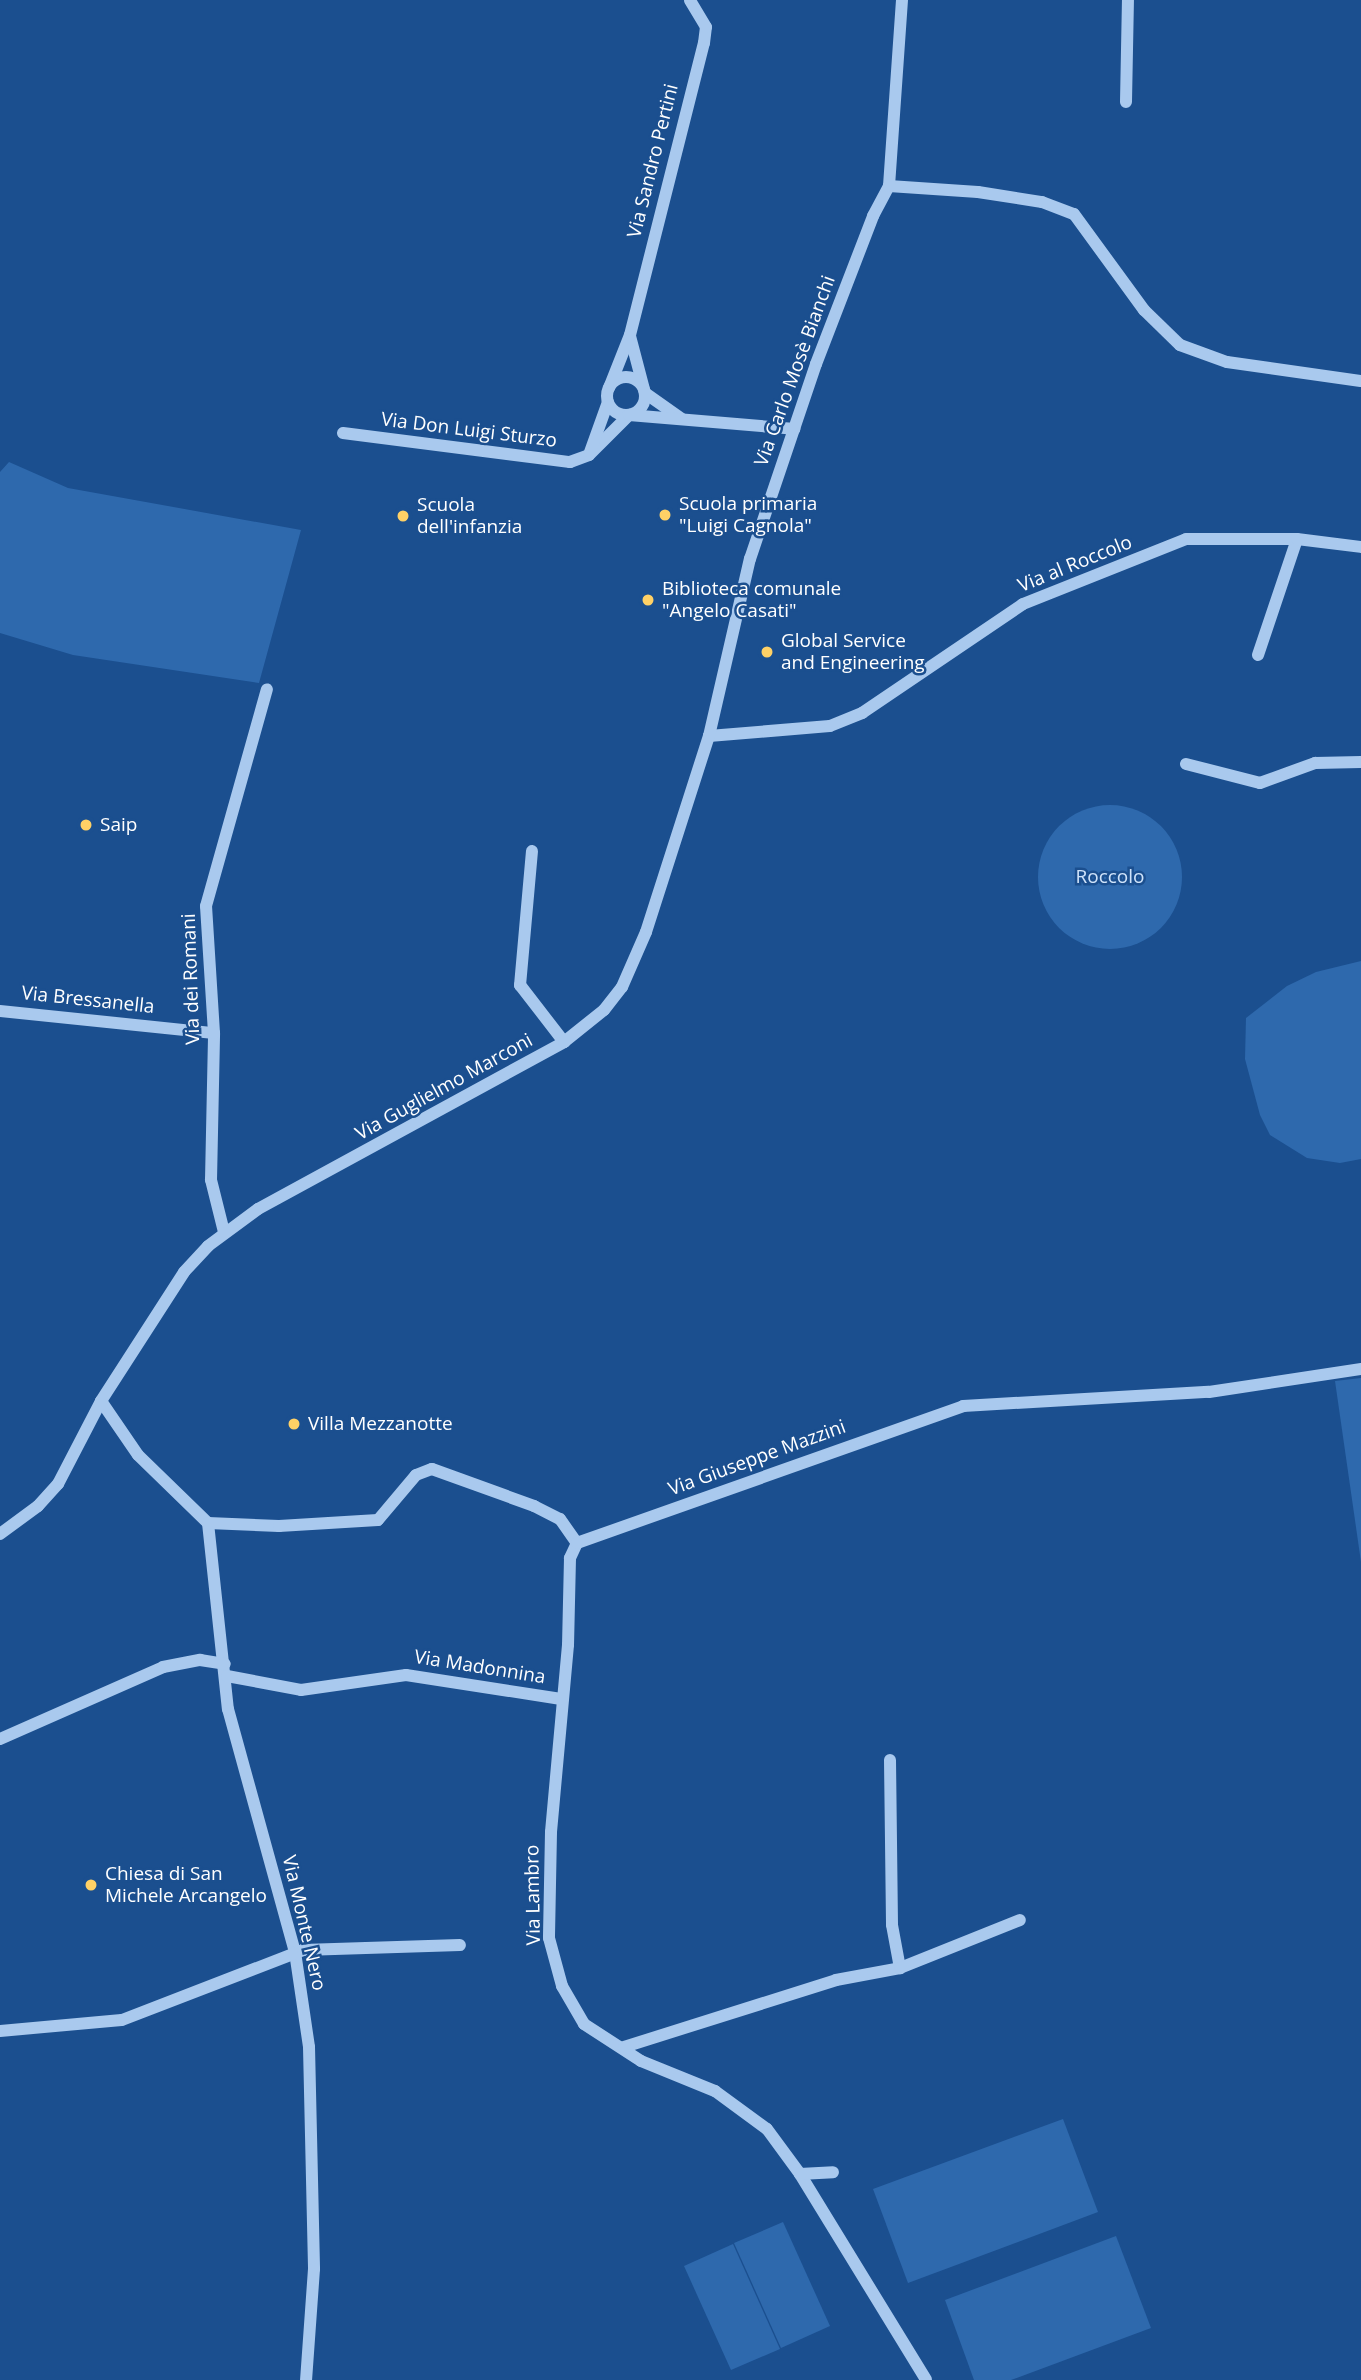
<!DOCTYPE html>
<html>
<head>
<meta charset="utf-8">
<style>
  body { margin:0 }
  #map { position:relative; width:1361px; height:2380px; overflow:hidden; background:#1b4f8f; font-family:"Open Sans",sans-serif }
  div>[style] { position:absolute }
  .green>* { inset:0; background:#2e69ad }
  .round { border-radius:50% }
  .minor>* { height:12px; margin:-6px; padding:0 6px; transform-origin:6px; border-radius:6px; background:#a9c9ee }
  .minor>.ring { margin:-6px; padding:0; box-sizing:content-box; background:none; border:12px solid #a9c9ee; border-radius:50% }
  .dots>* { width:19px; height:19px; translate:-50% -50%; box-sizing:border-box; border:4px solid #1b4f8f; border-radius:50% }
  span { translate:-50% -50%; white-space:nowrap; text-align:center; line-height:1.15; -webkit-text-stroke:5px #1b4f8f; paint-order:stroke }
  .street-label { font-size:19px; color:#fff }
  .poi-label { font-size:19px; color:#fff }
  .left { translate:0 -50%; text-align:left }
  .park-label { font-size:19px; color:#cfe3fa }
</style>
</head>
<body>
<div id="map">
  <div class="green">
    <div style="clip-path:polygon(9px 462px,68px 488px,301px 530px,259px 683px,73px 655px,0 633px,0 472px)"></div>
    <div class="round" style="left:1038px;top:805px;width:144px;height:144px"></div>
    <div style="clip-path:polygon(1361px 961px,1361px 1159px,1340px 1163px,1307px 1158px,1270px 1135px,1260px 1115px,1245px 1059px,1246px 1018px,1287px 986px,1316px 972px)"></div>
    <div style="clip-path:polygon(1361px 1378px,1361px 1562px,1335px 1381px)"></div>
    <div style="clip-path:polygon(1063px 2119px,1098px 2212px,908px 2283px,873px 2189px)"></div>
    <div style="clip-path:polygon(783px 2222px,830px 2326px,781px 2348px,734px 2243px)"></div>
    <div style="clip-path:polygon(1116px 2236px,1151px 2328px,1011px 2380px,974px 2380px,945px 2300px)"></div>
    <div style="clip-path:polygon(733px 2244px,780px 2349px,731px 2370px,684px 2266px)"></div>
  </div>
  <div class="minor">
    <div style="left:1126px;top:102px;width:102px;rotate:-88.9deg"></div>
    <div style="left:889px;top:186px;width:89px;rotate:3.9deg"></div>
    <div style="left:978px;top:192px;width:65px;rotate:8.9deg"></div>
    <div style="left:1042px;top:202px;width:34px;rotate:21deg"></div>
    <div style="left:1074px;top:214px;width:119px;rotate:53.9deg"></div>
    <div style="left:1144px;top:310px;width:50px;rotate:44.2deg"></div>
    <div style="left:1180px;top:345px;width:50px;rotate:19.9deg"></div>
    <div style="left:1227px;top:362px;width:135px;rotate:8.1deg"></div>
    <div style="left:630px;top:336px;width:59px;rotate:75.3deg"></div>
    <div style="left:645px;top:393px;width:45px;rotate:35.1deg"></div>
    <div class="ring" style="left:607px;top:377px;width:26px;height:26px"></div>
    <div style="left:609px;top:388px;width:57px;rotate:-68.4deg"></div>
    <div style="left:630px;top:335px;width:301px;rotate:-75.8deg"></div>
    <div style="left:704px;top:43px;width:16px;rotate:-83deg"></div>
    <div style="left:706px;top:27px;width:31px;rotate:-121deg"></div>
    <div style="left:343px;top:433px;width:229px;rotate:7.3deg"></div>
    <div style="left:570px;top:462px;width:20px;rotate:-20deg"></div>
    <div style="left:589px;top:455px;width:57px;rotate:-45deg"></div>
    <div style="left:629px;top:415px;width:166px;rotate:4.8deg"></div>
    <div style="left:590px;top:452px;width:53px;rotate:-70.2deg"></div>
    <div style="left:1258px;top:655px;width:122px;rotate:-71.4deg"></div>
    <div style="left:709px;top:736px;width:121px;rotate:-4.7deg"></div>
    <div style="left:830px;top:726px;width:35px;rotate:-22deg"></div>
    <div style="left:862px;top:713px;width:194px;rotate:-34.1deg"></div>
    <div style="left:1023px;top:604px;width:175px;rotate:-21.7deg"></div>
    <div style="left:1186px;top:539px;width:111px"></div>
    <div style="left:1297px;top:539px;width:64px;rotate:7.1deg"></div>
    <div style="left:1186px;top:764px;width:76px;rotate:14.4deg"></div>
    <div style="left:1260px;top:783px;width:59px;rotate:-20deg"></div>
    <div style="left:1315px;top:763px;width:46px;rotate:-1.2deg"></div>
    <div style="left:532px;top:851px;width:135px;rotate:95.1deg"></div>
    <div style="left:520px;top:985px;width:72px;rotate:52.3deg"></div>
    <div style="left:0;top:1011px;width:215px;rotate:5.9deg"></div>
    <div style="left:224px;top:1232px;width:54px;rotate:-104deg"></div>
    <div style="left:211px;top:1180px;width:147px;rotate:-88.8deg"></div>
    <div style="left:214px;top:1033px;width:127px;rotate:-93.6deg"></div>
    <div style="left:206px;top:906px;width:225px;rotate:-74.3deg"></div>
    <div style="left:101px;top:1401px;width:65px;rotate:55.6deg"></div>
    <div style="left:138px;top:1455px;width:98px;rotate:44.2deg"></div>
    <div style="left:208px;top:1523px;width:187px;rotate:83.9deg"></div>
    <div style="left:228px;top:1709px;width:252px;rotate:74.6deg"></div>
    <div style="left:295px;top:1952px;width:96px;rotate:81.6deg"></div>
    <div style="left:309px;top:2047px;width:222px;rotate:88.7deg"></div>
    <div style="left:314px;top:2269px;width:111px;rotate:94.1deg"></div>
    <div style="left:208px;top:1523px;width:71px;rotate:2.4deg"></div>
    <div style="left:279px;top:1526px;width:99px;rotate:-3.5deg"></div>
    <div style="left:378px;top:1520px;width:59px;rotate:-49.8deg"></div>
    <div style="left:416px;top:1475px;width:17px;rotate:-21deg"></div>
    <div style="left:432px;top:1469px;width:109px;rotate:19.9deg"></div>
    <div style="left:534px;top:1506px;width:29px;rotate:27deg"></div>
    <div style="left:560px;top:1519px;width:29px;rotate:55deg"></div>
    <div style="left:0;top:1534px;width:47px;rotate:-36.4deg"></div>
    <div style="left:38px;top:1506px;width:30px;rotate:-48deg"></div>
    <div style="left:58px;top:1484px;width:93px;rotate:-62.6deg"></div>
    <div style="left:101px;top:1401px;width:153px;rotate:-57.2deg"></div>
    <div style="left:184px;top:1272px;width:35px;rotate:-47deg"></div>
    <div style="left:208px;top:1246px;width:62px;rotate:-36.5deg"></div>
    <div style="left:258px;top:1209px;width:349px;rotate:-28.6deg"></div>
    <div style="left:564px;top:1042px;width:51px;rotate:-38.7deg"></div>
    <div style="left:604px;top:1010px;width:29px;rotate:-52deg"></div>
    <div style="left:622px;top:987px;width:60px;rotate:-66.4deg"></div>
    <div style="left:646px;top:932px;width:206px;rotate:-72.2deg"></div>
    <div style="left:709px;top:736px;width:182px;rotate:-77deg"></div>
    <div style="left:750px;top:559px;width:206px;rotate:-71.3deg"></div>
    <div style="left:816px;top:364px;width:159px;rotate:-68.9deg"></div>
    <div style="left:873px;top:216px;width:34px;rotate:-62deg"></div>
    <div style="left:889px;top:186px;width:186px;rotate:-86deg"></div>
    <div style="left:577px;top:1543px;width:17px;rotate:115deg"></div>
    <div style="left:570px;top:1558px;width:87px;rotate:91.3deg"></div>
    <div style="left:568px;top:1645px;width:188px;rotate:95.2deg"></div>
    <div style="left:551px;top:1832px;width:106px;rotate:91.1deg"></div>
    <div style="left:549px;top:1938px;width:50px;rotate:74.8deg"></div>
    <div style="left:562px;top:1986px;width:44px;rotate:59.9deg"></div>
    <div style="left:584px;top:2024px;width:68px;rotate:33deg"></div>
    <div style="left:641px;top:2061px;width:80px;rotate:22.1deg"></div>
    <div style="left:715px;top:2091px;width:64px;rotate:36.2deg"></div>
    <div style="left:767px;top:2129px;width:56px;rotate:53.7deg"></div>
    <div style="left:800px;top:2174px;width:241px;rotate:58.5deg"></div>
    <div style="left:577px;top:1543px;width:410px;rotate:-19.5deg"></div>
    <div style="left:963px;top:1406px;width:246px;rotate:-3.3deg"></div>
    <div style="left:1209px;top:1392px;width:154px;rotate:-8.6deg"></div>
    <div style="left:227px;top:1676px;width:75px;rotate:10.7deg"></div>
    <div style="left:301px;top:1690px;width:106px;rotate:-8.1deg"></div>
    <div style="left:406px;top:1675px;width:157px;rotate:8.8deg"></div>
    <div style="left:0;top:1739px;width:178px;rotate:-23.8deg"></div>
    <div style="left:163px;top:1667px;width:38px;rotate:-11deg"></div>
    <div style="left:200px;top:1660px;width:25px;rotate:9deg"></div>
    <div style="left:890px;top:1760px;width:165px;rotate:89.3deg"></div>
    <div style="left:892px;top:1925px;width:44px;rotate:79.5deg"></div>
    <div style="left:0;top:2031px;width:122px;rotate:-5.2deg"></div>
    <div style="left:122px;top:2020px;width:194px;rotate:-21.1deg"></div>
    <div style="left:303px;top:1950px;width:157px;rotate:-1.8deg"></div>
    <div style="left:624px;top:2047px;width:222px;rotate:-17.5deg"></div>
    <div style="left:836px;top:1980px;width:65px;rotate:-10.6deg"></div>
    <div style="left:900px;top:1968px;width:129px;rotate:-21.8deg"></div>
    <div style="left:800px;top:2174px;width:33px;rotate:-3deg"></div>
  </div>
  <div class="dots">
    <div style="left:665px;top:515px;background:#ffd166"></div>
    <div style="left:403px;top:516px;background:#ffd166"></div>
    <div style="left:648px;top:600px;background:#ffd166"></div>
    <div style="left:767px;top:652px;background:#ffd166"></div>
    <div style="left:86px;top:825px;background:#ffd166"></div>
    <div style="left:294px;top:1424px;background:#ffd166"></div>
    <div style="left:91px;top:1885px;background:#ffd166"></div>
  </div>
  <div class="street-label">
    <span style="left:653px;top:161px;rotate:-76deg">Via Sandro Pertini</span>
    <span style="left:795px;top:371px;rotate:-70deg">Via Carlo Mosè Bianchi</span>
    <span style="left:469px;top:430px;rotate:7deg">Via Don Luigi Sturzo</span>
    <span style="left:1075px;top:564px;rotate:-22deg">Via al Roccolo</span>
    <span style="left:191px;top:979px;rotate:-92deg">Via dei Romani</span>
    <span style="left:88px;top:1000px;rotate:6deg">Via Bressanella</span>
    <span style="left:444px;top:1087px;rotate:-29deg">Via Guglielmo Marconi</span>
    <span style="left:757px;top:1458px;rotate:-20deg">Via Giuseppe Mazzini</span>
    <span style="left:480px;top:1667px;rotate:9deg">Via Madonnina</span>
    <span style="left:533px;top:1895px;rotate:-91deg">Via Lambro</span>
    <span style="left:304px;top:1923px;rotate:77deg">Via Monte Nero</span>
  </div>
  <div class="poi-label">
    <span class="left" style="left:679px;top:515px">Scuola primaria<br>"Luigi Cagnola"</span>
    <span class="left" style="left:417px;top:516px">Scuola<br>dell'infanzia</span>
    <span class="left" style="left:662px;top:600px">Biblioteca comunale<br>"Angelo Casati"</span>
    <span class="left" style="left:781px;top:652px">Global Service<br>and Engineering</span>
    <span class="left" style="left:100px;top:825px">Saip</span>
    <span class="left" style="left:308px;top:1424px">Villa Mezzanotte</span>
    <span class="left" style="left:105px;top:1885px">Chiesa di San<br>Michele Arcangelo</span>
  </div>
  <div class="park-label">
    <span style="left:1110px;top:877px">Roccolo</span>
  </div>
</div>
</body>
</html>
